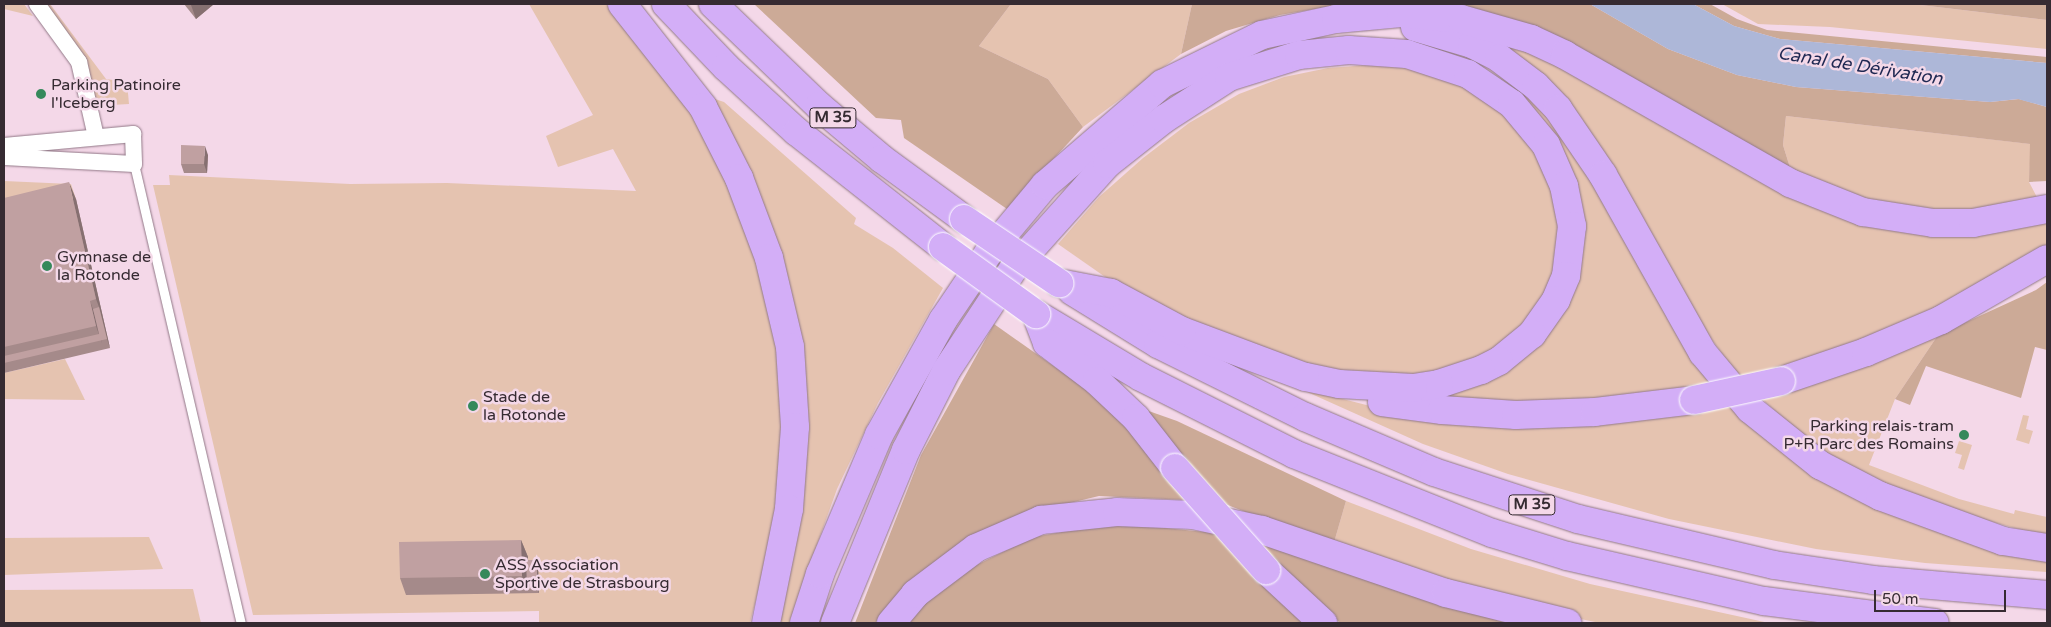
<!DOCTYPE html>
<html>
<head>
<meta charset="utf-8">
<style>
  body { margin:0 }
  #map { position:relative; width:2051px; height:627px; overflow:hidden; background:#f4d8e8; font-family:"Varela Round",sans-serif }
  div>[style] { position:absolute }
  .green>* { inset:0; background:#e5c3b0 }
  .forest>* { inset:0; background:#ccaa97 }
  .water>* { inset:0; background:#adb7d8 }
  .roads { filter:drop-shadow(0 0 1px #927988) drop-shadow(0 0 1px #927988) }
  .service>* { height:9px; margin:-4.5px; padding:0 4.5px; transform-origin:4.5px; border-radius:4.5px; background:#fff }
  .minor>* { height:16px; margin:-8px; padding:0 8px; transform-origin:8px; border-radius:8px; background:#fff }
  .trunk>* { height:28px; margin:-14px; padding:0 14px; transform-origin:14px; border-radius:14px; background:#d3aef7 }
  .bridges { filter:drop-shadow(0 0 1px #fff) drop-shadow(0 0 1px #fff) }
  .trunk-bridge>* { height:28px; margin:-14px; padding:0 14px; transform-origin:14px; border-radius:14px; background:#d3aef7 }
  .wall>* { inset:0; background:#a58a8a }
  .shaded-wall>* { inset:0; background:#867071 }
  .building>* { inset:0; background:#c0a0a1 }
  .dots>* { width:14px; height:14px; translate:-50% -50%; box-sizing:border-box; border:2px solid #f4d8e8; border-radius:50% }
  span { translate:-50% -50%; white-space:nowrap; text-align:center; line-height:1.15; -webkit-text-stroke:5px #f4d8e8; paint-order:stroke }
  .shield-label span { padding:1px 4px; background:#f4d8e8; border:1px solid; border-radius:4px; -webkit-text-stroke-width:0 }
  .shield-label { font-size:15px; color:#362b32; font-weight:700 }
  .poi-label { font-size:16px; color:#362b32 }
  .left { translate:0 -50%; text-align:left }
  .right { translate:-100% -50%; text-align:right }
  .water-label { font-size:18px; color:#1f2852; font-style:italic }
  .frame { position:absolute; inset:0; border:5px solid #362b32; pointer-events:none }
  .scale { position:absolute; left:1874px; top:590px; width:132px; height:22px; box-sizing:border-box; border:2px solid #362b32; border-top:0; padding-left:6px; font-size:15px; line-height:18px; white-space:nowrap; color:#362b32; -webkit-text-stroke:4px #f4d8e8; paint-order:stroke }
</style>
</head>
<body>
<div id="map">
  <div class="green">
    <div style="clip-path:polygon(4px 4px,24px 4px,33px 16px,4px 9px)"></div>
    <div style="clip-path:polygon(41px 4px,50px 4px,106px 79px,127px 82px,129px 104px,94px 106px)"></div>
    <div style="clip-path:polygon(529px 4px,606px 4px,661px 66px,706px 135px,765px 270px,785px 359px,784px 434px,776px 522px,750px 623px,500px 623px,539px 622px,539px 611px,253px 615px,153px 185px,170px 185px,169px 175px,350px 184px,447px 183px,636px 191px,613px 149px,558px 167px,546px 136px,593px 115px)"></div>
    <div style="clip-path:polygon(1011px 4px,1192px 4px,1181px 54px,1083px 127px,1048px 79px,979px 46px)"></div>
    <div style="clip-path:polygon(1722px 4px,1912px 4px,2047px 20px,2047px 49px,1830px 27px,1758px 24px)"></div>
    <div style="clip-path:polygon(1497px 40px,1539px 50px,1806px 200px,2047px 221px,2047px 249px,1980px 289px,1797px 367px,1739px 377px,1699px 322px,1582px 119px,1562px 97px)"></div>
    <div style="clip-path:polygon(1369px 65px,1404px 68px,1451px 81px,1482px 98px,1508px 119px,1534px 149px,1549px 177px,1558px 216px,1558px 250px,1550px 284px,1531px 316px,1515px 335px,1472px 361px,1416px 377px,1326px 370px,1187px 321px,1121px 288px,1058px 244px,1099px 197px,1143px 158px,1189px 123px,1239px 94px,1284px 77px,1328px 68px)"></div>
    <div style="clip-path:polygon(1519px 91px,1535px 100px,1554px 122px,1715px 383px,1680px 391px,1549px 403px,1433px 398px,1568px 293px,1560px 145px)"></div>
    <div style="clip-path:polygon(712px 98px,724px 102px,856px 218px,854px 224px,893px 248px,943px 288px,878px 403px,837px 489px,789px 623px,772px 623px,806px 399px)"></div>
    <div style="clip-path:polygon(1786px 116px,2031px 144px,2029px 182px,2040px 203px,2005px 211px,1897px 211px,1792px 174px,1783px 145px)"></div>
    <div style="clip-path:polygon(4px 181px,71px 184px,76px 199px,4px 216px)"></div>
    <div style="clip-path:polygon(1938px 335px,1895px 399px,1869px 465px,1959px 499px,2014px 514px,2015px 510px,2047px 517px,2047px 537px,1921px 502px,1836px 459px,1794px 428px,1762px 399px)"></div>
    <div style="clip-path:polygon(65px 359px,85px 400px,4px 399px,4px 373px)"></div>
    <div style="clip-path:polygon(1296px 387px,1378px 408px,1703px 411px,1737px 405px,1784px 449px,2047px 558px,2047px 572px,1925px 563px,1816px 549px,1669px 519px,1508px 474px,1423px 444px)"></div>
    <div style="clip-path:polygon(2023px 415px,2029px 416px,2026px 429px,2033px 431px,2029px 444px,2016px 440px)"></div>
    <div style="clip-path:polygon(1959px 441px,1972px 445px,1964px 470px,1958px 468px,1962px 455px,1955px 453px)"></div>
    <div style="clip-path:polygon(1346px 501px,1471px 549px,1590px 584px,1769px 623px,1600px 623px,1518px 606px,1333px 546px)"></div>
    <div style="clip-path:polygon(149px 537px,163px 569px,4px 575px,4px 538px)"></div>
    <div style="clip-path:polygon(193px 589px,201px 623px,4px 623px,4px 590px)"></div>
  </div>
  <div class="forest">
    <div style="clip-path:polygon(754px 4px,1011px 4px,979px 46px,1048px 79px,1083px 127px,1007px 209px,904px 138px,901px 120px,876px 118px)"></div>
    <div style="clip-path:polygon(1192px 4px,1344px 4px,1280px 15px,1226px 31px,1181px 54px)"></div>
    <div style="clip-path:polygon(1450px 4px,1590px 4px,1668px 49px,1737px 75px,1796px 87px,1990px 102px,2019px 99px,2047px 107px,2047px 181px,2029px 182px,2030px 144px,1786px 116px,1783px 145px,1792px 174px,1486px 13px)"></div>
    <div style="clip-path:polygon(1693px 4px,1710px 4px,1737px 19px,1767px 30px,2047px 57px,2047px 63px,1780px 39px,1734px 26px)"></div>
    <div style="clip-path:polygon(1912px 4px,2047px 4px,2047px 20px)"></div>
    <div style="clip-path:polygon(2047px 282px,2047px 350px,2035px 347px,2021px 398px,1926px 366px,1910px 405px,1895px 399px,1938px 335px,2036px 290px)"></div>
    <div style="clip-path:polygon(994px 324px,1079px 384px,1119px 420px,1188px 500px,1099px 496px,1032px 512px,896px 597px,875px 623px,855px 623px,921px 455px)"></div>
    <div style="clip-path:polygon(1143px 409px,1177px 421px,1346px 501px,1333px 546px,1225px 504px,1162px 439px)"></div>
    <div style="clip-path:polygon(1114px 523px,1216px 533px,1312px 623px,905px 623px,952px 577px,1033px 537px)"></div>
    <div style="clip-path:polygon(1257px 539px,1400px 592px,1507px 623px,1341px 623px,1323px 612px)"></div>
  </div>
  <div class="water">
    <div style="clip-path:polygon(1590px 4px,1693px 4px,1734px 26px,1780px 39px,2047px 63px,2047px 107px,2018px 99px,1990px 102px,1796px 87px,1737px 75px,1668px 49px)"></div>
  </div>
  <div class="roads">
    <div class="service">
      <div style="left:134px;top:164px;width:471px;rotate:76.9deg"></div>
    </div>
    <div class="minor">
      <div style="left:37px;top:4px;width:72px;rotate:54.1deg"></div>
      <div style="left:79px;top:62px;width:77px;rotate:77.2deg"></div>
      <div style="left:4px;top:146px;width:130px;rotate:-5.3deg"></div>
      <div style="left:133px;top:134px;width:30px;rotate:88deg"></div>
      <div style="left:134px;top:164px;width:130px;rotate:-176.9deg"></div>
    </div>
    <div class="trunk">
      <div style="left:622px;top:4px;width:131px;rotate:51.8deg"></div>
      <div style="left:703px;top:107px;width:80px;rotate:63.1deg"></div>
      <div style="left:739px;top:178px;width:85px;rotate:69.4deg"></div>
      <div style="left:769px;top:258px;width:91px;rotate:76.7deg"></div>
      <div style="left:790px;top:347px;width:80px;rotate:86.4deg"></div>
      <div style="left:795px;top:427px;width:82px;rotate:94.2deg"></div>
      <div style="left:789px;top:509px;width:116px;rotate:101.4deg"></div>
      <div style="left:666px;top:4px;width:87px;rotate:46.4deg"></div>
      <div style="left:726px;top:67px;width:96px;rotate:42.5deg"></div>
      <div style="left:797px;top:132px;width:186px;rotate:38.2deg"></div>
      <div style="left:713px;top:4px;width:147px;rotate:43.9deg"></div>
      <div style="left:819px;top:106px;width:82px;rotate:40.1deg"></div>
      <div style="left:882px;top:159px;width:102px;rotate:36.2deg"></div>
      <div style="left:1415px;top:27px;width:59px;rotate:16.6deg"></div>
      <div style="left:1472px;top:44px;width:30px;rotate:27deg"></div>
      <div style="left:1499px;top:58px;width:46px;rotate:37.1deg"></div>
      <div style="left:1536px;top:86px;width:32px;rotate:46deg"></div>
      <div style="left:1558px;top:109px;width:80px;rotate:55.7deg"></div>
      <div style="left:1603px;top:175px;width:204px;rotate:60.7deg"></div>
      <div style="left:1703px;top:353px;width:73px;rotate:50deg"></div>
      <div style="left:1750px;top:409px;width:90px;rotate:38.7deg"></div>
      <div style="left:1820px;top:465px;width:68px;rotate:27.3deg"></div>
      <div style="left:1880px;top:496px;width:131px;rotate:20.1deg"></div>
      <div style="left:2003px;top:541px;width:45px;rotate:9deg"></div>
      <div style="left:1072px;top:291px;width:101px;rotate:31.6deg"></div>
      <div style="left:1158px;top:344px;width:164px;rotate:26.4deg"></div>
      <div style="left:1305px;top:417px;width:140px;rotate:23.1deg"></div>
      <div style="left:1434px;top:472px;width:151px;rotate:18.1deg"></div>
      <div style="left:1578px;top:519px;width:201px;rotate:13.2deg"></div>
      <div style="left:1774px;top:565px;width:100px;rotate:8.6deg"></div>
      <div style="left:1873px;top:580px;width:175px;rotate:4.9deg"></div>
      <div style="left:1036px;top:314px;width:122px;rotate:31deg"></div>
      <div style="left:1141px;top:377px;width:171px;rotate:26.7deg"></div>
      <div style="left:1294px;top:454px;width:213px;rotate:21.8deg"></div>
      <div style="left:1492px;top:533px;width:78px;rotate:17deg"></div>
      <div style="left:1567px;top:556px;width:202px;rotate:12.9deg"></div>
      <div style="left:1764px;top:601px;width:172px;rotate:7.3deg"></div>
      <div style="left:1036px;top:314px;width:31px;rotate:69deg"></div>
      <div style="left:1047px;top:343px;width:63px;rotate:37.2deg"></div>
      <div style="left:1097px;top:381px;width:54px;rotate:43.5deg"></div>
      <div style="left:1136px;top:418px;width:63px;rotate:52deg"></div>
      <div style="left:1781px;top:381px;width:90px;rotate:-18.8deg"></div>
      <div style="left:1866px;top:352px;width:82px;rotate:-23.1deg"></div>
      <div style="left:1941px;top:320px;width:122px;rotate:-29.9deg"></div>
      <div style="left:1382px;top:402px;width:61px;rotate:7.6deg"></div>
      <div style="left:1442px;top:410px;width:74px;rotate:3.9deg"></div>
      <div style="left:1516px;top:415px;width:79px;rotate:-2.2deg"></div>
      <div style="left:1595px;top:412px;width:100px;rotate:-6.9deg"></div>
      <div style="left:1266px;top:570px;width:78px;rotate:42.9deg"></div>
      <div style="left:804px;top:623px;width:52px;rotate:-71.9deg"></div>
      <div style="left:820px;top:574px;width:151px;rotate:-67deg"></div>
      <div style="left:879px;top:435px;width:132px;rotate:-60.9deg"></div>
      <div style="left:943px;top:320px;width:82px;rotate:-55.9deg"></div>
      <div style="left:989px;top:252px;width:87px;rotate:-50.1deg"></div>
      <div style="left:1045px;top:185px;width:155px;rotate:-40.8deg"></div>
      <div style="left:1162px;top:84px;width:111px;rotate:-26.1deg"></div>
      <div style="left:1262px;top:35px;width:76px;rotate:-12.2deg"></div>
      <div style="left:1336px;top:19px;width:65px;rotate:-5.3deg"></div>
      <div style="left:1401px;top:13px;width:60px;rotate:5.7deg"></div>
      <div style="left:1461px;top:19px;width:73px;rotate:15.9deg"></div>
      <div style="left:1531px;top:39px;width:38px;rotate:25deg"></div>
      <div style="left:1565px;top:55px;width:259px;rotate:29.6deg"></div>
      <div style="left:1790px;top:183px;width:79px;rotate:21.7deg"></div>
      <div style="left:1863px;top:212px;width:71px;rotate:8.9deg"></div>
      <div style="left:1933px;top:223px;width:40px"></div>
      <div style="left:1973px;top:223px;width:75px;rotate:-10.7deg"></div>
      <div style="left:835px;top:623px;width:187px;rotate:-67.7deg"></div>
      <div style="left:906px;top:450px;width:89px;rotate:-63.1deg"></div>
      <div style="left:946px;top:371px;width:123px;rotate:-56.6deg"></div>
      <div style="left:1014px;top:268px;width:140px;rotate:-48.2deg"></div>
      <div style="left:1107px;top:164px;width:73px;rotate:-38.3deg"></div>
      <div style="left:1164px;top:119px;width:77px;rotate:-32.9deg"></div>
      <div style="left:1229px;top:77px;width:73px;rotate:-17.4deg"></div>
      <div style="left:1299px;top:55px;width:50px;rotate:-5.7deg"></div>
      <div style="left:1349px;top:50px;width:58px;rotate:3.9deg"></div>
      <div style="left:1407px;top:54px;width:64px;rotate:18.2deg"></div>
      <div style="left:1468px;top:74px;width:53px;rotate:34.3deg"></div>
      <div style="left:1512px;top:104px;width:53px;rotate:50.3deg"></div>
      <div style="left:1546px;top:145px;width:45px;rotate:66.3deg"></div>
      <div style="left:1564px;top:186px;width:41px;rotate:78.7deg"></div>
      <div style="left:1572px;top:226px;width:50px;rotate:96.8deg"></div>
      <div style="left:1566px;top:276px;width:26px;rotate:113deg"></div>
      <div style="left:1556px;top:300px;width:42px;rotate:125.2deg"></div>
      <div style="left:1532px;top:334px;width:43px;rotate:140.7deg"></div>
      <div style="left:1499px;top:361px;width:20px;rotate:153deg"></div>
      <div style="left:1481px;top:370px;width:44px;rotate:161.6deg"></div>
      <div style="left:1439px;top:384px;width:26px;rotate:171deg"></div>
      <div style="left:1413px;top:388px;width:74px;rotate:-176.9deg"></div>
      <div style="left:1339px;top:384px;width:35px;rotate:-168deg"></div>
      <div style="left:1305px;top:377px;width:131px;rotate:-159.5deg"></div>
      <div style="left:1182px;top:331px;width:81px;rotate:-151.8deg"></div>
      <div style="left:1111px;top:293px;width:53px;rotate:-169.1deg"></div>
      <div style="left:891px;top:623px;width:38px;rotate:-50deg"></div>
      <div style="left:915px;top:594px;width:76px;rotate:-37deg"></div>
      <div style="left:976px;top:548px;width:71px;rotate:-23.3deg"></div>
      <div style="left:1041px;top:520px;width:76px;rotate:-6deg"></div>
      <div style="left:1117px;top:512px;width:76px;rotate:2.3deg"></div>
      <div style="left:1193px;top:515px;width:71px;rotate:12.3deg"></div>
      <div style="left:1262px;top:530px;width:194px;rotate:18.9deg"></div>
      <div style="left:1446px;top:593px;width:125px;rotate:13.9deg"></div>
    </div>
  </div>
  <div class="bridges">
    <div class="trunk-bridge">
      <div style="left:964px;top:219px;width:115px;rotate:34deg"></div>
      <div style="left:943px;top:247px;width:115px;rotate:35.8deg"></div>
      <div style="left:1694px;top:400px;width:89px;rotate:-12.3deg"></div>
      <div style="left:1175px;top:468px;width:137px;rotate:48.3deg"></div>
    </div>
  </div>
  <div class="wall">
    <div style="clip-path:polygon(184px 4px,214px 4px,196px 19px)"></div>
    <div style="clip-path:polygon(208px 155px,207px 173px,184px 173px,181px 164px)"></div>
    <div style="clip-path:polygon(4px 198px,76px 199px,110px 348px,4px 373px)"></div>
    <div style="clip-path:polygon(521px 540px,528px 557px,528px 560px,537px 560px,538px 565px,539px 593px,406px 595px,400px 578px)"></div>
  </div>
  <div class="shaded-wall">
    <div style="clip-path:polygon(193px 4px,214px 4px,196px 19px,191px 5px)"></div>
    <div style="clip-path:polygon(205px 146px,208px 155px,207px 173px,204px 164px)"></div>
    <div style="clip-path:polygon(69px 182px,76px 199px,110px 348px,107px 339px,99px 307px,96px 299px)"></div>
    <div style="clip-path:polygon(90px 301px,96px 318px,102px 343px,96px 326px)"></div>
    <div style="clip-path:polygon(521px 540px,528px 557px,528px 588px,527px 588px,522px 576px)"></div>
    <div style="clip-path:polygon(537px 560px,538px 565px,539px 593px,537px 588px)"></div>
  </div>
  <div class="building">
    <div style="clip-path:polygon(181px 145px,205px 146px,204px 164px,181px 164px)"></div>
    <div style="clip-path:polygon(69px 182px,96px 299px,90px 301px,96px 326px,4px 347px,4px 198px)"></div>
    <div style="clip-path:polygon(99px 307px,107px 339px,4px 363px,4px 356px,99px 334px,93px 309px)"></div>
    <div style="clip-path:polygon(521px 540px,522px 576px,400px 578px,399px 542px)"></div>
    <div style="clip-path:polygon(526px 560px,537px 560px,537px 588px,527px 588px)"></div>
  </div>
  <div class="dots">
    <div style="left:41px;top:94px;background:#35895b"></div>
    <div style="left:47px;top:266px;background:#35895b"></div>
    <div style="left:473px;top:406px;background:#35895b"></div>
    <div style="left:1964px;top:435px;background:#35895b"></div>
    <div style="left:485px;top:574px;background:#35895b"></div>
  </div>
  <div class="shield-label">
    <span style="left:833px;top:118px">M 35</span>
    <span style="left:1532px;top:505px">M 35</span>
  </div>
  <div class="poi-label">
    <span class="left" style="left:51px;top:94px">Parking Patinoire<br>l'Iceberg</span>
    <span class="left" style="left:57px;top:266px">Gymnase de<br>la Rotonde</span>
    <span class="left" style="left:483px;top:406px">Stade de<br>la Rotonde</span>
    <span class="right" style="left:1954px;top:435px">Parking relais-tram<br>P+R Parc des Romains</span>
    <span class="left" style="left:495px;top:574px">ASS Association<br>Sportive de Strasbourg</span>
  </div>
  <div class="water-label">
    <span style="left:1860px;top:66px;rotate:9deg">Canal de Dérivation</span>
  </div>
  <div class="frame"></div>
  <div class="scale">50 m</div>
</div>
</body>
</html>
